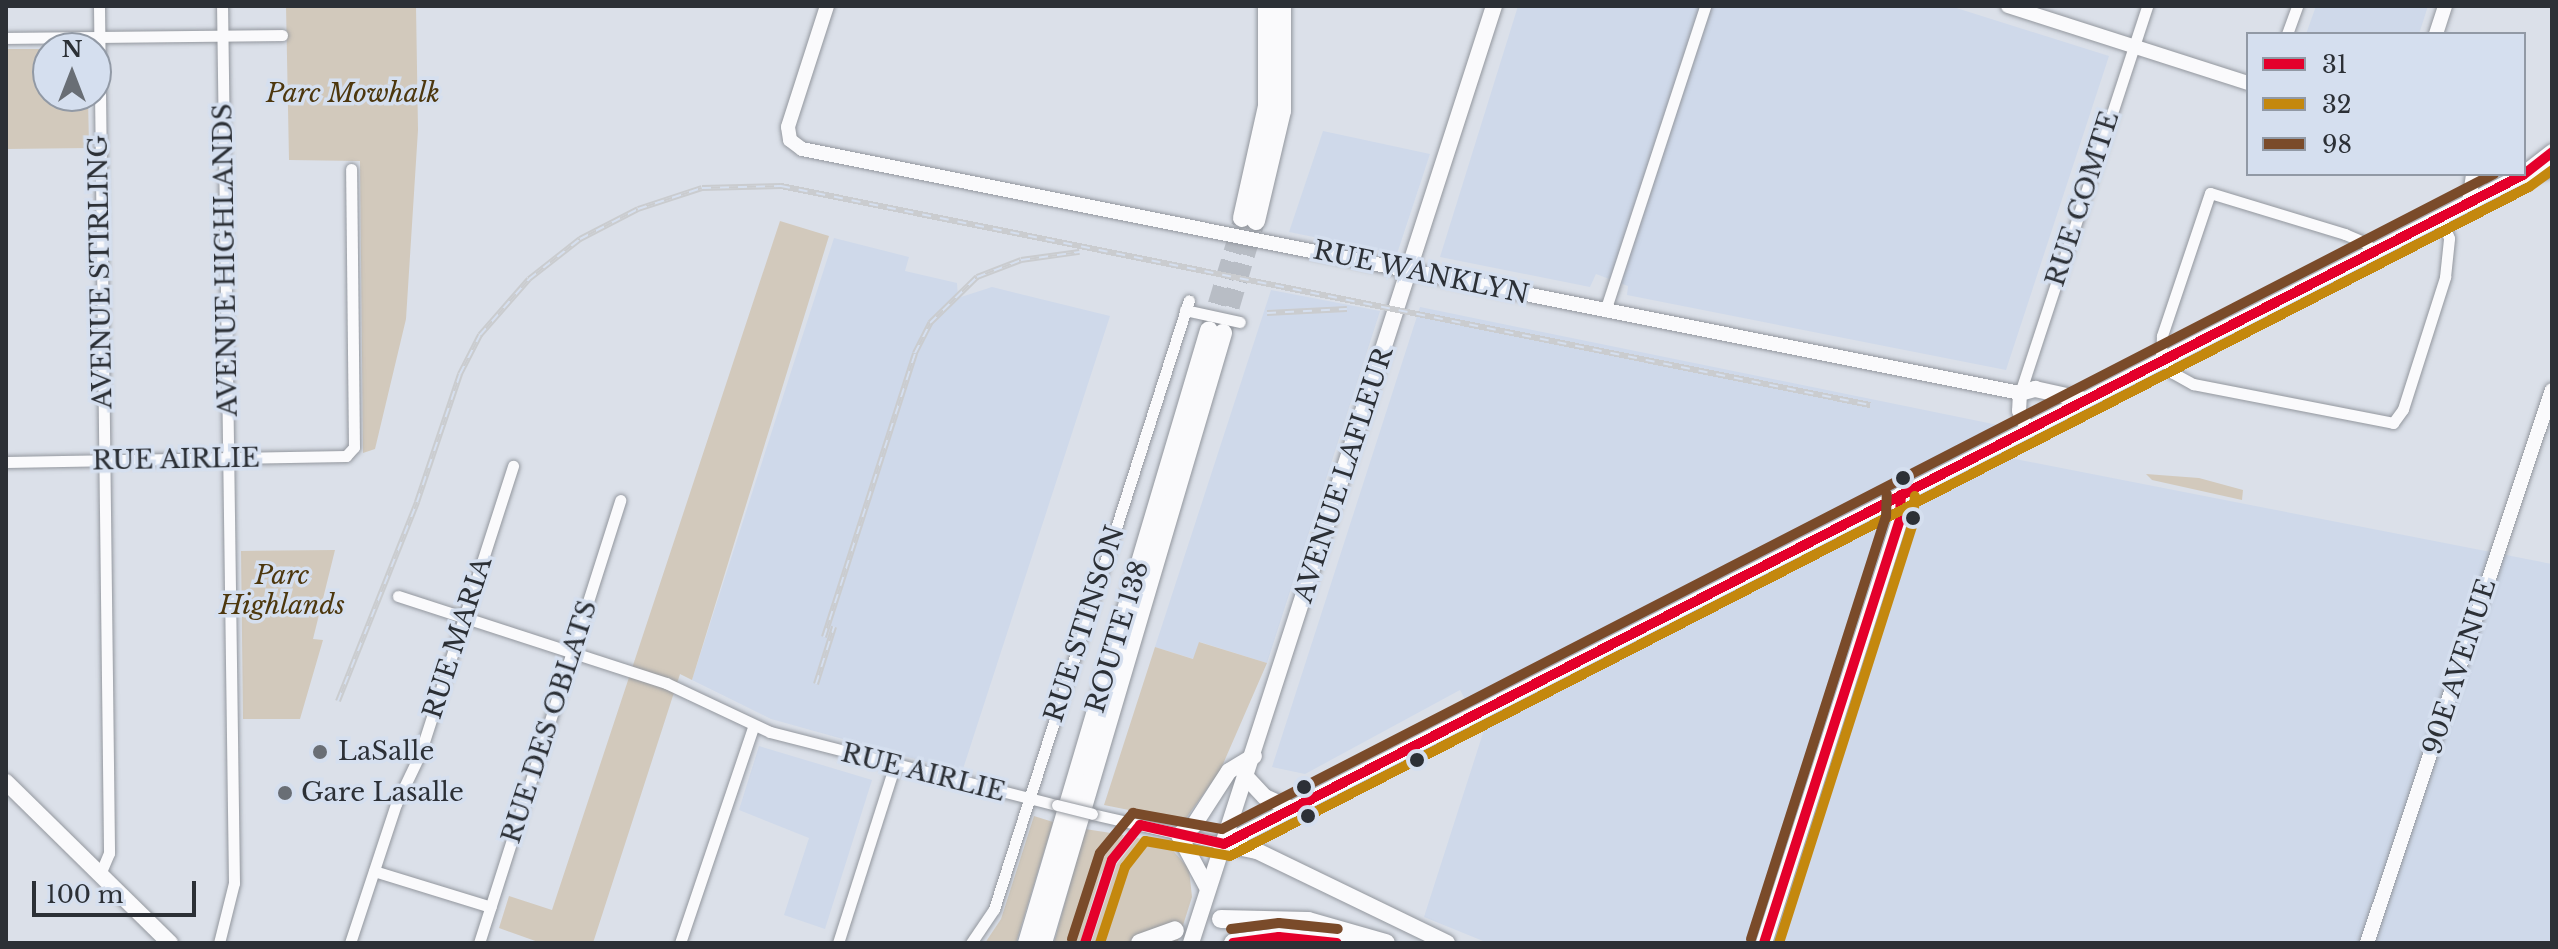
<!DOCTYPE html>
<html>
<head>
<meta charset="utf-8">
<style>
  body { margin:0 }
  #map { position:relative; width:2558px; height:949px; overflow:hidden; background:#dbe0e9; font-family:"Libre Baskerville",serif }
  div>[style] { position:absolute }
  .built>* { inset:0; background:#cfd9ea }
  .green>* { inset:0; background:#d2c9bc }
  .trunk-tunnel>* { height:18px; margin-top:-9px; transform-origin:0; background:repeating-linear-gradient(90deg,#b8bdc5 0 18px,transparent 0 27px) }
  .roads { filter:drop-shadow(0 0 2px #93979e) drop-shadow(0 0 2px #93979e) }
  .minor>* { height:11px; margin:-5.5px; padding:0 5.5px; transform-origin:5.5px; border-radius:5.5px; background:#fafafc }
  .tertiary>* { height:14px; margin:-7px; padding:0 7px; transform-origin:7px; border-radius:7px; background:#fafafc }
  .secondary>* { height:16px; margin:-8px; padding:0 8px; transform-origin:8px; border-radius:8px; background:#fafafc }
  .trunk>* { height:18px; margin:-9px; padding:0 9px; transform-origin:9px; border-radius:9px; background:#fafafc }
  .rail>* { height:6px; margin-top:-3px; transform-origin:0; background:repeating-linear-gradient(90deg,#d5dfef 0 9px,#cacccf 0 18px); box-sizing:border-box; border-block:2px solid #cacccf }
  .bridges { filter:drop-shadow(0 0 2px #93979e) drop-shadow(0 0 2px #93979e) }
  .minor-bridge>* { height:11px; margin:-5.5px; padding:0 5.5px; transform-origin:5.5px; border-radius:5.5px; background:#fafafc }
  .bus-1>* { height:10px; margin:-5px; padding:0 5px; transform-origin:5px; border-radius:5px; background:#e4002b }
  .bus-2>* { height:10px; margin:-5px; padding:0 5px; transform-origin:5px; border-radius:5px; background:#c4880e }
  .bus-3>* { height:10px; margin:-5px; padding:0 5px; transform-origin:5px; border-radius:5px; background:#7a4b2a }
  .dots>* { width:22px; height:22px; translate:-50% -50%; box-sizing:border-box; border:4px solid #d5dfef; border-radius:50% }
  span { translate:-50% -50%; white-space:nowrap; text-align:center; line-height:1.15; -webkit-text-stroke:7px #d5dfef; paint-order:stroke }
  .park-label { font-size:26px; color:#4d370d; font-style:italic }
  .street-label { font-size:26px; color:#2c3036 }
  .poi-label { font-size:26px; color:#2c3036 }
  .left { translate:0 -50%; text-align:left }
  .frame { position:absolute; inset:0; border:8px solid #2c3036; pointer-events:none }
  .legend { position:absolute; left:2246px; top:32px; width:280px; height:144px; box-sizing:border-box; background:#d5dfef; border:2px solid #9199a5; margin:0; padding:10px 14px; list-style:none; font-size:24px; color:#2c3036 }
  .legend li { display:flex; align-items:center; gap:16px; height:40px }
  .legend b { width:40px; border:2px solid #9199a5 }
  .north { position:absolute; left:32px; top:32px; width:80px; height:80px; box-sizing:border-box; background:#d5dfef; border:2px solid #9199a5; border-radius:50%; rotate:0deg; font-size:22px; font-weight:700; line-height:32px; text-align:center; color:#2c3036 }
  .north::after { content:''; display:block; margin:auto; width:28px; height:36px; background:#696e75; clip-path:polygon(50% 0,100% 100%,50% 72%,0 100%) }
  .scale { position:absolute; left:32px; top:881px; width:164px; height:36px; box-sizing:border-box; border:4px solid #2c3036; border-top:0; padding-left:10px; font-size:24px; line-height:28px; white-space:nowrap; color:#2c3036; -webkit-text-stroke:6px #d5dfef; paint-order:stroke }
</style>
</head>
<body>
<div id="map">
  <div class="built">
    <div style="clip-path:polygon(1518px 6px,1950px 6px,2109px 56px,2006px 370px,1627px 295px,1628px 286px,1596px 274px,1590px 287px,1440px 257px)"></div>
    <div style="clip-path:polygon(2316px 6px,2428px 6px,2419px 34px,2306px 34px)"></div>
    <div style="clip-path:polygon(1323px 131px,1430px 154px,1397px 254px,1289px 232px)"></div>
    <div style="clip-path:polygon(834px 238px,909px 257px,905px 271px,957px 283px,958px 298px,992px 287px,1110px 316px,962px 772px,771px 719px,692px 680px)"></div>
    <div style="clip-path:polygon(1271px 290px,1380px 311px,1267px 663px,1200px 642px,1194px 659px,1155px 647px)"></div>
    <div style="clip-path:polygon(1420px 307px,1998px 425px,2010px 458px,2552px 564px,2552px 943px,1488px 943px,1424px 917px,1483px 733px,1460px 690px,1305px 774px,1272px 767px)"></div>
    <div style="clip-path:polygon(759px 746px,872px 780px,825px 929px,784px 915px,809px 838px,739px 810px)"></div>
  </div>
  <div class="green">
    <div style="clip-path:polygon(286px 6px,416px 6px,418px 130px,406px 319px,375px 449px,363px 453px,360px 161px,289px 160px)"></div>
    <div style="clip-path:polygon(6px 49px,48px 49px,48px 96px,88px 96px,89px 148px,6px 149px)"></div>
    <div style="clip-path:polygon(780px 221px,829px 236px,692px 680px,680px 674px,593px 943px,541px 943px,499px 928px,509px 896px,552px 910px)"></div>
    <div style="clip-path:polygon(2146px 474px,2199px 478px,2243px 490px,2242px 500px,2152px 480px)"></div>
    <div style="clip-path:polygon(335px 550px,313px 639px,323px 640px,300px 719px,243px 719px,241px 551px)"></div>
    <div style="clip-path:polygon(1199px 642px,1267px 663px,1220px 771px,1184px 821px,1104px 805px,1155px 647px,1193px 659px)"></div>
    <div style="clip-path:polygon(1034px 816px,1053px 822px,1016px 943px,985px 943px,1001px 919px)"></div>
    <div style="clip-path:polygon(1085px 829px,1124px 835px,1100px 876px,1080px 943px,1054px 943px)"></div>
    <div style="clip-path:polygon(1137px 838px,1169px 846px,1189px 869px,1192px 897px,1178px 941px,1155px 943px,1148px 934px,1128px 943px,1091px 943px,1117px 864px)"></div>
  </div>
  <div class="trunk-tunnel">
    <div style="left:1209px;top:330px;width:114px;rotate:-73.2deg"></div>
    <div style="left:1223px;top:333px;width:114px;rotate:-73.6deg"></div>
  </div>
  <div class="roads">
    <div class="minor">
      <div style="left:99px;top:6px;width:847px;rotate:89.32deg"></div>
      <div style="left:109px;top:853px;width:21px;rotate:113deg"></div>
      <div style="left:2287px;top:34px;width:30px;rotate:-70deg"></div>
      <div style="left:6px;top:38px;width:276px;rotate:-0.6deg"></div>
      <div style="left:2373px;top:253px;width:12px;rotate:-125deg"></div>
      <div style="left:2366px;top:243px;width:23px;rotate:-157deg"></div>
      <div style="left:2345px;top:234px;width:141px;rotate:-163.1deg"></div>
      <div style="left:2210px;top:193px;width:151px;rotate:108.6deg"></div>
      <div style="left:2162px;top:336px;width:20px;rotate:93deg"></div>
      <div style="left:2161px;top:356px;width:21px;rotate:55deg"></div>
      <div style="left:2173px;top:373px;width:23px;rotate:29deg"></div>
      <div style="left:2193px;top:384px;width:204px;rotate:11deg"></div>
      <div style="left:2393px;top:423px;width:17px;rotate:-54deg"></div>
      <div style="left:2403px;top:409px;width:139px;rotate:-72.3deg"></div>
      <div style="left:2445px;top:277px;width:39px;rotate:-84deg"></div>
      <div style="left:2449px;top:238px;width:22px;rotate:-112deg"></div>
      <div style="left:1185px;top:310px;width:56px;rotate:12.3deg"></div>
      <div style="left:1605px;top:311px;width:321px;rotate:-71.8deg"></div>
      <div style="left:2020px;top:393px;width:407px;rotate:-71.8deg"></div>
      <div style="left:6px;top:462px;width:340px;rotate:-1deg"></div>
      <div style="left:346px;top:456px;width:12px;rotate:-48deg"></div>
      <div style="left:354px;top:447px;width:278px;rotate:-90.6deg"></div>
      <div style="left:398px;top:596px;width:282px;rotate:18deg"></div>
      <div style="left:666px;top:683px;width:115px;rotate:25.2deg"></div>
      <div style="left:770px;top:732px;width:296px;rotate:14.3deg"></div>
      <div style="left:1092px;top:814px;width:135px;rotate:12.8deg"></div>
      <div style="left:374px;top:871px;width:122px;rotate:17.1deg"></div>
      <div style="left:219px;top:943px;width:62px;rotate:-76deg"></div>
      <div style="left:234px;top:883px;width:877px;rotate:-90.78deg"></div>
      <div style="left:350px;top:943px;width:146px;rotate:-71.7deg"></div>
      <div style="left:396px;top:804px;width:55px;rotate:-64.4deg"></div>
      <div style="left:420px;top:754px;width:303px;rotate:-72.1deg"></div>
      <div style="left:479px;top:943px;width:465px;rotate:-72.3deg"></div>
      <div style="left:680px;top:943px;width:230px;rotate:-71.3deg"></div>
      <div style="left:838px;top:943px;width:184px;rotate:-72.3deg"></div>
      <div style="left:971px;top:943px;width:41px;rotate:-55.9deg"></div>
      <div style="left:994px;top:909px;width:639px;rotate:-72.25deg"></div>
    </div>
    <div class="tertiary">
      <div style="left:827px;top:6px;width:127px;rotate:107.9deg"></div>
      <div style="left:788px;top:127px;width:13px;rotate:81deg"></div>
      <div style="left:790px;top:140px;width:15px;rotate:37deg"></div>
      <div style="left:802px;top:149px;width:1242px;rotate:11.33deg"></div>
      <div style="left:2020px;top:393px;width:18px;rotate:93deg"></div>
      <div style="left:2019px;top:411px;width:21px;rotate:65deg"></div>
      <div style="left:2008px;top:6px;width:252px;rotate:17.8deg"></div>
      <div style="left:2436px;top:34px;width:29px;rotate:-72deg"></div>
      <div style="left:2469px;top:203px;width:29px;rotate:-82deg"></div>
      <div style="left:2367px;top:943px;width:583px;rotate:-71.5deg"></div>
    </div>
    <div class="secondary">
      <div style="left:2525px;top:175px;width:28px;rotate:-13deg"></div>
      <div style="left:2020px;top:393px;width:16px;rotate:-15deg"></div>
      <div style="left:2035px;top:389px;width:51px;rotate:12.4deg"></div>
      <div style="left:1247px;top:778px;width:26px;rotate:47deg"></div>
      <div style="left:1265px;top:797px;width:30px;rotate:24deg"></div>
      <div style="left:6px;top:782px;width:230px;rotate:44.5deg"></div>
      <div style="left:1224px;top:844px;width:1461px;rotate:-27.25deg"></div>
      <div style="left:2523px;top:175px;width:37px;rotate:-38deg"></div>
      <div style="left:1224px;top:844px;width:34px;rotate:12deg"></div>
      <div style="left:1257px;top:851px;width:211px;rotate:25.8deg"></div>
      <div style="left:1208px;top:889px;width:61px;rotate:-118.2deg"></div>
      <div style="left:1179px;top:835px;width:18px;rotate:-34deg"></div>
      <div style="left:1194px;top:825px;width:64px;rotate:-57.1deg"></div>
      <div style="left:1229px;top:771px;width:29px;rotate:-31deg"></div>
      <div style="left:1191px;top:943px;width:985px;rotate:-72.08deg"></div>
      <div style="left:1764px;top:943px;width:445px;rotate:-72.2deg"></div>
      <div style="left:1900px;top:519px;width:24px;rotate:-88deg"></div>
    </div>
    <div class="trunk">
      <div style="left:1242px;top:218px;width:115px;rotate:-77.4deg"></div>
      <div style="left:1267px;top:106px;width:100px;rotate:-90deg"></div>
      <div style="left:1256px;top:221px;width:113px;rotate:-76.7deg"></div>
      <div style="left:1282px;top:111px;width:105px;rotate:-90deg"></div>
      <div style="left:1221px;top:919px;width:87px;rotate:1.3deg"></div>
      <div style="left:1308px;top:921px;width:81px;rotate:15.8deg"></div>
      <div style="left:1027px;top:943px;width:639px;rotate:-73.46deg"></div>
      <div style="left:1043px;top:943px;width:636px;rotate:-73.56deg"></div>
      <div style="left:1140px;top:943px;width:37px;rotate:-20deg"></div>
      <div style="left:1233px;top:943px;width:46px;rotate:-7.4deg"></div>
      <div style="left:1279px;top:937px;width:58px;rotate:5.9deg"></div>
    </div>
  </div>
  <div class="rail">
    <div style="left:1267px;top:313px;width:80px;rotate:-2.9deg"></div>
    <div style="left:824px;top:637px;width:298px;rotate:-72.2deg"></div>
    <div style="left:915px;top:353px;width:34px;rotate:-63deg"></div>
    <div style="left:930px;top:323px;width:66px;rotate:-44.4deg"></div>
    <div style="left:977px;top:277px;width:47px;rotate:-21.1deg"></div>
    <div style="left:1021px;top:260px;width:59px;rotate:-7.9deg"></div>
    <div style="left:816px;top:684px;width:60px;rotate:-72.5deg"></div>
    <div style="left:338px;top:701px;width:214px;rotate:-68.3deg"></div>
    <div style="left:417px;top:502px;width:135px;rotate:-71.4deg"></div>
    <div style="left:460px;top:374px;width:44px;rotate:-62.9deg"></div>
    <div style="left:480px;top:335px;width:74px;rotate:-48.8deg"></div>
    <div style="left:529px;top:279px;width:65px;rotate:-38.1deg"></div>
    <div style="left:580px;top:239px;width:65px;rotate:-27.3deg"></div>
    <div style="left:638px;top:209px;width:67px;rotate:-18.2deg"></div>
    <div style="left:702px;top:188px;width:79px;rotate:-1.5deg"></div>
    <div style="left:781px;top:186px;width:1111px;rotate:11.37deg"></div>
  </div>
  <div class="bridges">
    <div class="minor-bridge">
      <div style="left:1057px;top:805px;width:36px;rotate:14deg"></div>
    </div>
  </div>
  <div class="bus-1">
    <div style="left:1085px;top:943px;width:87px;rotate:-72deg"></div>
    <div style="left:1112px;top:860px;width:45px;rotate:-51.3deg"></div>
    <div style="left:1140px;top:825px;width:86px;rotate:12.7deg"></div>
    <div style="left:1224px;top:844px;width:1461px;rotate:-27.25deg"></div>
    <div style="left:2523px;top:175px;width:37px;rotate:-38deg"></div>
    <div style="left:1233px;top:943px;width:46px;rotate:-7.4deg"></div>
    <div style="left:1279px;top:937px;width:58px;rotate:5.9deg"></div>
    <div style="left:1764px;top:943px;width:445px;rotate:-72.2deg"></div>
    <div style="left:1900px;top:519px;width:24px;rotate:-88deg"></div>
  </div>
  <div class="bus-2">
    <div style="left:1100px;top:943px;width:80px;rotate:-71.8deg"></div>
    <div style="left:1125px;top:867px;width:33px;rotate:-52deg"></div>
    <div style="left:1145px;top:841px;width:86px;rotate:10deg"></div>
    <div style="left:1230px;top:856px;width:1461px;rotate:-27.25deg"></div>
    <div style="left:2529px;top:187px;width:29px;rotate:-36deg"></div>
    <div style="left:1779px;top:943px;width:441px;rotate:-72.3deg"></div>
    <div style="left:1913px;top:523px;width:27px;rotate:-86deg"></div>
  </div>
  <div class="bus-3">
    <div style="left:1231px;top:929px;width:48px;rotate:-7.1deg"></div>
    <div style="left:1279px;top:923px;width:59px;rotate:5.8deg"></div>
    <div style="left:1072px;top:939px;width:90px;rotate:-72deg"></div>
    <div style="left:1100px;top:853px;width:52px;rotate:-50.5deg"></div>
    <div style="left:1133px;top:813px;width:90px;rotate:10.2deg"></div>
    <div style="left:1222px;top:829px;width:1431px;rotate:-27.25deg"></div>
    <div style="left:1751px;top:939px;width:443px;rotate:-72.3deg"></div>
    <div style="left:1886px;top:517px;width:23px;rotate:-88deg"></div>
  </div>
  <div class="dots">
    <div style="left:1903px;top:478px;background:#2c3036"></div>
    <div style="left:1913px;top:518px;background:#2c3036"></div>
    <div style="left:320px;top:752px;background:#696e75"></div>
    <div style="left:1417px;top:760px;background:#2c3036"></div>
    <div style="left:1304px;top:787px;background:#2c3036"></div>
    <div style="left:285px;top:793px;background:#696e75"></div>
    <div style="left:1308px;top:816px;background:#2c3036"></div>
  </div>
  <div class="park-label">
    <span style="left:353px;top:94px">Parc Mowhalk</span>
    <span style="left:282px;top:591px">Parc<br>Highlands</span>
  </div>
  <div class="street-label">
    <span style="left:2083px;top:199px;rotate:-72deg">RUE COMTE</span>
    <span style="left:226px;top:260px;rotate:-91deg">AVENUE HIGHLANDS</span>
    <span style="left:101px;top:272px;rotate:-91deg">AVENUE STIRLING</span>
    <span style="left:1421px;top:273px;rotate:12deg">RUE WANKLYN</span>
    <span style="left:176px;top:460px;rotate:-1deg">RUE AIRLIE</span>
    <span style="left:1344px;top:475px;rotate:-72deg">AVENUE LAFLEUR</span>
    <span style="left:1085px;top:624px;rotate:-72deg">RUE STINSON</span>
    <span style="left:1118px;top:637px;rotate:-73deg">ROUTE 138</span>
    <span style="left:458px;top:638px;rotate:-72deg">RUE MARIA</span>
    <span style="left:2460px;top:667px;rotate:-72deg">90E AVENUE</span>
    <span style="left:550px;top:722px;rotate:-72deg">RUE DES OBLATS</span>
    <span style="left:923px;top:773px;rotate:14deg">RUE AIRLIE</span>
  </div>
  <div class="poi-label">
    <span class="left" style="left:338px;top:752px">LaSalle</span>
    <span class="left" style="left:301px;top:793px">Gare Lasalle</span>
  </div>
  <div class="frame"></div>
  <ul class="legend">
  <li><b style="height:10px;background:#e4002b"></b>31</li>
  <li><b style="height:10px;background:#c4880e"></b>32</li>
  <li><b style="height:10px;background:#7a4b2a"></b>98</li>
  </ul>
  <div class="north">N</div>
  <div class="scale">100 m</div>
</div>
</body>
</html>
